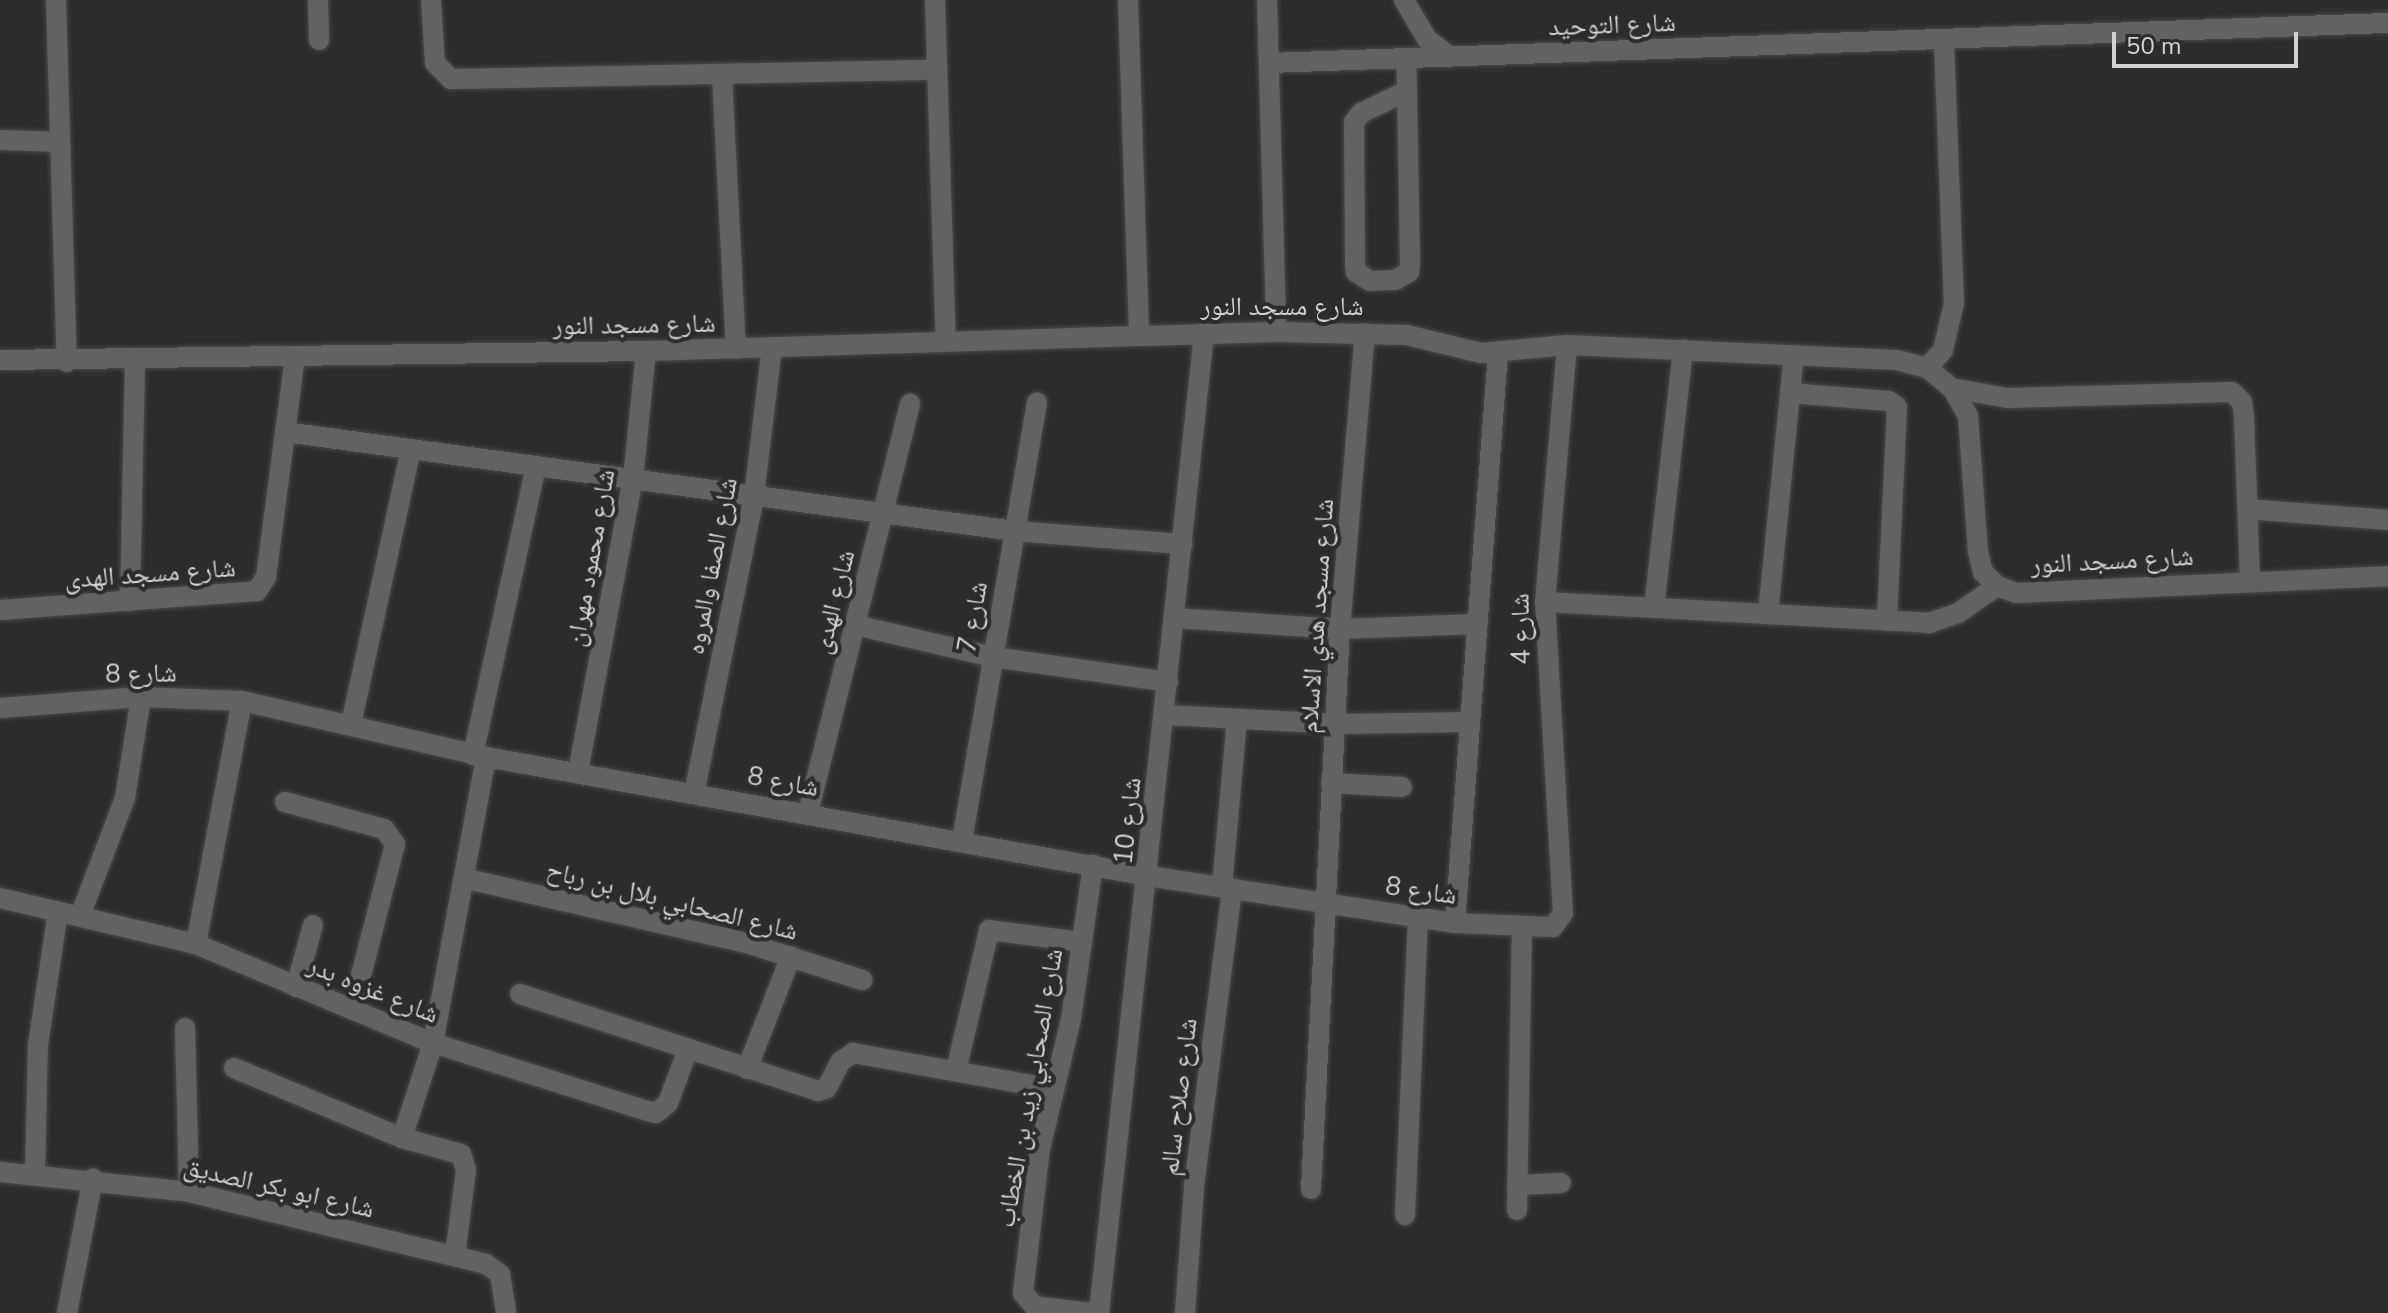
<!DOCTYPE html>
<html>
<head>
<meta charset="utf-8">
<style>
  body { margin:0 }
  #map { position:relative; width:2388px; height:1313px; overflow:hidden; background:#2d2b2c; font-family:"Nunito Sans","Noto Naskh Arabic",sans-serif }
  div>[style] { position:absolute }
  .roads { filter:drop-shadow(0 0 2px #4b4849) drop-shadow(0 0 2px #4b4849) }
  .minor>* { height:20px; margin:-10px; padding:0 10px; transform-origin:10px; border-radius:10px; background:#646162 }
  span { translate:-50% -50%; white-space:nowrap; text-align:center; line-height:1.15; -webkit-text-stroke:8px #2d2b2c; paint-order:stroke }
  .street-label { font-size:26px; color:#d3d1d2 }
  .scale { position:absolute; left:2112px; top:32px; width:186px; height:36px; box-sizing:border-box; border:4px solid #d3d1d2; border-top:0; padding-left:10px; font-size:24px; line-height:28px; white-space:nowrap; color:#d3d1d2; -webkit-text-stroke:6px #2d2b2c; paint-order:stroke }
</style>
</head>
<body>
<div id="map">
  <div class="roads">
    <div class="minor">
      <div style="left:56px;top:0;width:362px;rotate:88.3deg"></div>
      <div style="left:318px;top:0;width:40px;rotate:88.6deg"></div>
      <div style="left:431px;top:0;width:63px;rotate:86.4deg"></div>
      <div style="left:435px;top:63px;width:23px;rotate:45deg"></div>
      <div style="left:451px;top:79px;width:486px;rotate:-1.1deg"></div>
      <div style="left:935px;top:0;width:341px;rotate:88.2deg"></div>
      <div style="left:1128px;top:0;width:334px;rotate:88.1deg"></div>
      <div style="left:1267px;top:0;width:332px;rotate:88.4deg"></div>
      <div style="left:1404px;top:0;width:45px;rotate:59.5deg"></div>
      <div style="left:1427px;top:39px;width:29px;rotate:38deg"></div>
      <div style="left:1406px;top:59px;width:32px;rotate:88deg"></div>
      <div style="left:1407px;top:91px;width:172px;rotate:89deg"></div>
      <div style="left:1410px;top:263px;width:9px;rotate:96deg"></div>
      <div style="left:1409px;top:272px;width:16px;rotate:150deg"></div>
      <div style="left:1395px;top:280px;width:25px;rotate:178deg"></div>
      <div style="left:1370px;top:281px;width:17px;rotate:-147deg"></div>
      <div style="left:1356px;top:272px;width:8px;rotate:-97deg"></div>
      <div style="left:1355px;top:264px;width:142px;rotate:-90.4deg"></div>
      <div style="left:1354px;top:122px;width:11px;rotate:-52deg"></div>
      <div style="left:1361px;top:113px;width:51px;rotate:-25.6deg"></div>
      <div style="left:1269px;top:63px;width:1120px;rotate:-2.05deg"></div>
      <div style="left:722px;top:75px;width:274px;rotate:87.1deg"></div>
      <div style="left:0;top:140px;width:60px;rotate:1.9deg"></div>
      <div style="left:0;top:360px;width:646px;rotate:-0.8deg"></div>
      <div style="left:646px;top:351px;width:630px;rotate:-1.73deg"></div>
      <div style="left:1276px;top:332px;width:131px;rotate:1.3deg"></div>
      <div style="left:1407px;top:335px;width:76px;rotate:13.7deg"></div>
      <div style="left:1481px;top:353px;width:86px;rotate:-5.3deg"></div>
      <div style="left:1567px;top:345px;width:330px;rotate:2.6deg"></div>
      <div style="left:1897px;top:360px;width:31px;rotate:15deg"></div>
      <div style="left:1927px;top:368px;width:32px;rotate:39deg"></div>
      <div style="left:1952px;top:388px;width:32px;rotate:60deg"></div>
      <div style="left:1968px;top:416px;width:136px;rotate:85.8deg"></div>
      <div style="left:1978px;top:552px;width:21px;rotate:76deg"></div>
      <div style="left:1983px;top:572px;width:20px;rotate:45deg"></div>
      <div style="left:1997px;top:586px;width:20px;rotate:20deg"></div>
      <div style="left:2016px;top:593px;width:372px;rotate:-2.6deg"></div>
      <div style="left:1927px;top:368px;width:24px;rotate:-48deg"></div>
      <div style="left:1943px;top:350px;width:48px;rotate:-76.8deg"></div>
      <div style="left:1954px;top:303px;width:264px;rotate:-92.2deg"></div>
      <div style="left:1952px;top:388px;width:56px;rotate:10.3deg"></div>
      <div style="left:2007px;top:398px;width:225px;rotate:-1.5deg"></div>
      <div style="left:2232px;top:392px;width:14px;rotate:45deg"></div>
      <div style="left:2242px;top:402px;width:15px;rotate:82deg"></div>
      <div style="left:2244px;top:417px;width:163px;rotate:87.9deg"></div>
      <div style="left:1790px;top:393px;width:99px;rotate:4.6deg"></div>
      <div style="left:1889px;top:401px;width:10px;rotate:37deg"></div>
      <div style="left:1897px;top:407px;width:214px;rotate:92.7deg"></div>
      <div style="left:285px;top:432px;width:736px;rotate:7.73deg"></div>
      <div style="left:1014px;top:531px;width:169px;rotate:4.4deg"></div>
      <div style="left:2248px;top:509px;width:140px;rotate:4.5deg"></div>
      <div style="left:130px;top:601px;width:241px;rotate:-88.8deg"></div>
      <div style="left:1545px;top:602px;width:385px;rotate:3.1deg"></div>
      <div style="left:1929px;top:623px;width:31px;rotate:-19deg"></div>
      <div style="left:1958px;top:613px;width:47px;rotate:-34.7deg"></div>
      <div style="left:1654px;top:608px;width:260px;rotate:-83.6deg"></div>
      <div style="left:0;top:610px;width:258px;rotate:-4.2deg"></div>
      <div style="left:257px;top:591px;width:17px;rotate:-57deg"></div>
      <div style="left:266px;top:577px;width:222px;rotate:-82.5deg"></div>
      <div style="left:1768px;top:614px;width:260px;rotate:-84.3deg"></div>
      <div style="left:1175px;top:618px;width:165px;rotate:3.8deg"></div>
      <div style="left:1340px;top:629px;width:138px;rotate:-2.1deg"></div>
      <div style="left:855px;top:625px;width:142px;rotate:13.1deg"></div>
      <div style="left:993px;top:657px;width:177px;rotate:8.1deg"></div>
      <div style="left:0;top:708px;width:141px;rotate:-4.5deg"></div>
      <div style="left:141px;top:697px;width:101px;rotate:2.3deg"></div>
      <div style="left:242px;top:701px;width:250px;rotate:12.9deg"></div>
      <div style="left:486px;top:757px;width:673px;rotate:10.19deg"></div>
      <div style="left:1148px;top:876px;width:311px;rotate:8.7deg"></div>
      <div style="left:1455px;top:923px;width:98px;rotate:2.3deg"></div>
      <div style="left:1553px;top:927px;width:17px;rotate:-54deg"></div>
      <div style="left:1563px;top:913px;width:312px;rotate:-93.3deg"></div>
      <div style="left:1545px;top:602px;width:258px;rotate:-85.1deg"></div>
      <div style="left:1165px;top:715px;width:169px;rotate:3deg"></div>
      <div style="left:1334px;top:724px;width:136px;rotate:-0.8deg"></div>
      <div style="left:351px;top:724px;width:281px;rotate:-77.7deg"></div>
      <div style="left:473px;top:755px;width:296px;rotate:-77.7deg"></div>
      <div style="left:578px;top:772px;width:298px;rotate:-79.4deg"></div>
      <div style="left:633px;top:479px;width:129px;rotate:-84.2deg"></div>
      <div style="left:1331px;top:783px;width:71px;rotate:3.2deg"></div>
      <div style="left:694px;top:794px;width:304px;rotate:-78.6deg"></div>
      <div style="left:754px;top:496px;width:150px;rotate:-83.1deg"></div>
      <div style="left:285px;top:802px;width:103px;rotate:15.3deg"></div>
      <div style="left:384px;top:829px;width:19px;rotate:54deg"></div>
      <div style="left:395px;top:844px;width:171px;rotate:104.5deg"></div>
      <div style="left:808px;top:813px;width:422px;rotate:-76deg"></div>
      <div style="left:962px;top:841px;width:445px;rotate:-80.3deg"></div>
      <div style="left:467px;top:879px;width:290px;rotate:12.9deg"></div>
      <div style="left:750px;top:944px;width:118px;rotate:17.8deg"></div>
      <div style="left:1222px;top:887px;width:169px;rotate:-84.9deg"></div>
      <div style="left:0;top:898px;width:201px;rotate:13.2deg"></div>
      <div style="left:196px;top:944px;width:257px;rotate:22.7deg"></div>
      <div style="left:433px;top:1043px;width:225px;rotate:17.6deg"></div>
      <div style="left:648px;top:1111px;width:8px;rotate:14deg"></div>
      <div style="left:656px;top:1113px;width:16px;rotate:-40deg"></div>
      <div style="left:668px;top:1103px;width:58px;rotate:-69.7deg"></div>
      <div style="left:80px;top:916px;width:126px;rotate:-69.1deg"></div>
      <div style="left:125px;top:798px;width:102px;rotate:-81deg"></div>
      <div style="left:1455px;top:923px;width:573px;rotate:-85.69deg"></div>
      <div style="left:196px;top:944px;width:247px;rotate:-79.3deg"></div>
      <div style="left:296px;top:987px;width:64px;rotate:-74.7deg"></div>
      <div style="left:520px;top:994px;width:313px;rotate:18deg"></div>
      <div style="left:818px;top:1091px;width:9px;rotate:-18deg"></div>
      <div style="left:827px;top:1088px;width:29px;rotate:-63deg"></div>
      <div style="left:840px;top:1062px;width:16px;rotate:-35deg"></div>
      <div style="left:853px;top:1053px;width:204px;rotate:10.2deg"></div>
      <div style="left:185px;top:1028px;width:164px;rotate:88.6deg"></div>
      <div style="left:234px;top:1068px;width:182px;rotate:22.6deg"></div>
      <div style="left:402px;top:1138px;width:61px;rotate:15.2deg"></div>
      <div style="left:461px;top:1154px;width:17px;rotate:73deg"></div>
      <div style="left:466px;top:1170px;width:87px;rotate:97.3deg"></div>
      <div style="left:747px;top:1069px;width:121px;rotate:-68.7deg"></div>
      <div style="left:956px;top:1071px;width:145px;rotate:-76.8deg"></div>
      <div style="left:989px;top:930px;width:94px;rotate:7.4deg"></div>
      <div style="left:402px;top:1138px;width:100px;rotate:-71.9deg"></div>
      <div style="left:433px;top:1043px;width:291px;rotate:-79.5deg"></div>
      <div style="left:0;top:1172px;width:190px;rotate:6deg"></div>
      <div style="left:189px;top:1192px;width:306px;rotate:13.6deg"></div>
      <div style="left:486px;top:1264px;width:17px;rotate:36deg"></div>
      <div style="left:500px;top:1274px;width:39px;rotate:81deg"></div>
      <div style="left:35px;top:1174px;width:129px;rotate:-88.7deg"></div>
      <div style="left:38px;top:1045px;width:135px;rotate:-81.5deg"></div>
      <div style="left:1517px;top:1185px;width:44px;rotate:-2.6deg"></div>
      <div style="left:1311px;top:1189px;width:561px;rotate:-87.04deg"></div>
      <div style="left:1340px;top:629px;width:297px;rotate:-85.2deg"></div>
      <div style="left:1517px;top:1210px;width:284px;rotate:-89deg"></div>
      <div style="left:1405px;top:1215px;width:298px;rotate:-87.5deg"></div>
      <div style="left:67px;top:1313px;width:137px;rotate:-79.1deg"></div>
      <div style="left:1091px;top:1313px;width:57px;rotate:-173deg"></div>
      <div style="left:1034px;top:1306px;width:17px;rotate:-130deg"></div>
      <div style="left:1023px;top:1293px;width:145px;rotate:-83.3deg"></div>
      <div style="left:1040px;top:1149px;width:134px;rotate:-76.6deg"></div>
      <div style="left:1071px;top:1019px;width:156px;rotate:-81.9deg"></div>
      <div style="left:1099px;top:1313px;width:986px;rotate:-83.88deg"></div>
      <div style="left:1185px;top:1313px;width:127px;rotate:-85.9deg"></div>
      <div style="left:1194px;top:1186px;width:300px;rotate:-82.7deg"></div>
    </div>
  </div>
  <div class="street-label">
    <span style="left:1612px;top:25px;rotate:-2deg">شارع التوحيد</span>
    <span style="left:1282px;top:307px">شارع مسجد النور</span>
    <span style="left:634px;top:325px;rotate:-1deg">شارع مسجد النور</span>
    <span style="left:591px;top:558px;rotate:-80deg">شارع محمود مهران</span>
    <span style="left:2112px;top:561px;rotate:-3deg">شارع مسجد النور</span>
    <span style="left:712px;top:566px;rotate:-79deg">شارع الصفا والمروه</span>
    <span style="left:150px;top:574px;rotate:-4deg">شارع مسجد الهدى</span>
    <span style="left:834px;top:602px;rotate:-76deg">شارع الهدى</span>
    <span style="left:1317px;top:616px;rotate:-86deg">شارع مسجد هدي الاسلام</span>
    <span style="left:973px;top:617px;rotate:-80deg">شارع 7</span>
    <span style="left:1521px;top:629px;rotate:-91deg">شارع 4</span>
    <span style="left:141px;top:674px;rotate:-1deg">شارع 8</span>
    <span style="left:783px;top:782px;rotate:10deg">شارع 8</span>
    <span style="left:1128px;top:821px;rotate:-84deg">شارع 10</span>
    <span style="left:1421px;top:891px;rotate:8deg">شارع 8</span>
    <span style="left:672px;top:901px;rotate:14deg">شارع الصحابي بلال بن رباح</span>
    <span style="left:373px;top:990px;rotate:22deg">شارع غزوه بدر</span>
    <span style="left:1030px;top:1088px;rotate:-80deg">شارع الصحابي زيد بن الخطاب</span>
    <span style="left:1179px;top:1097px;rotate:-83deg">شارع صلاح سالم</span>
    <span style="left:279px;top:1188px;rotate:13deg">شارع ابو بكر الصديق</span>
  </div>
  <div class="scale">50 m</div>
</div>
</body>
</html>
